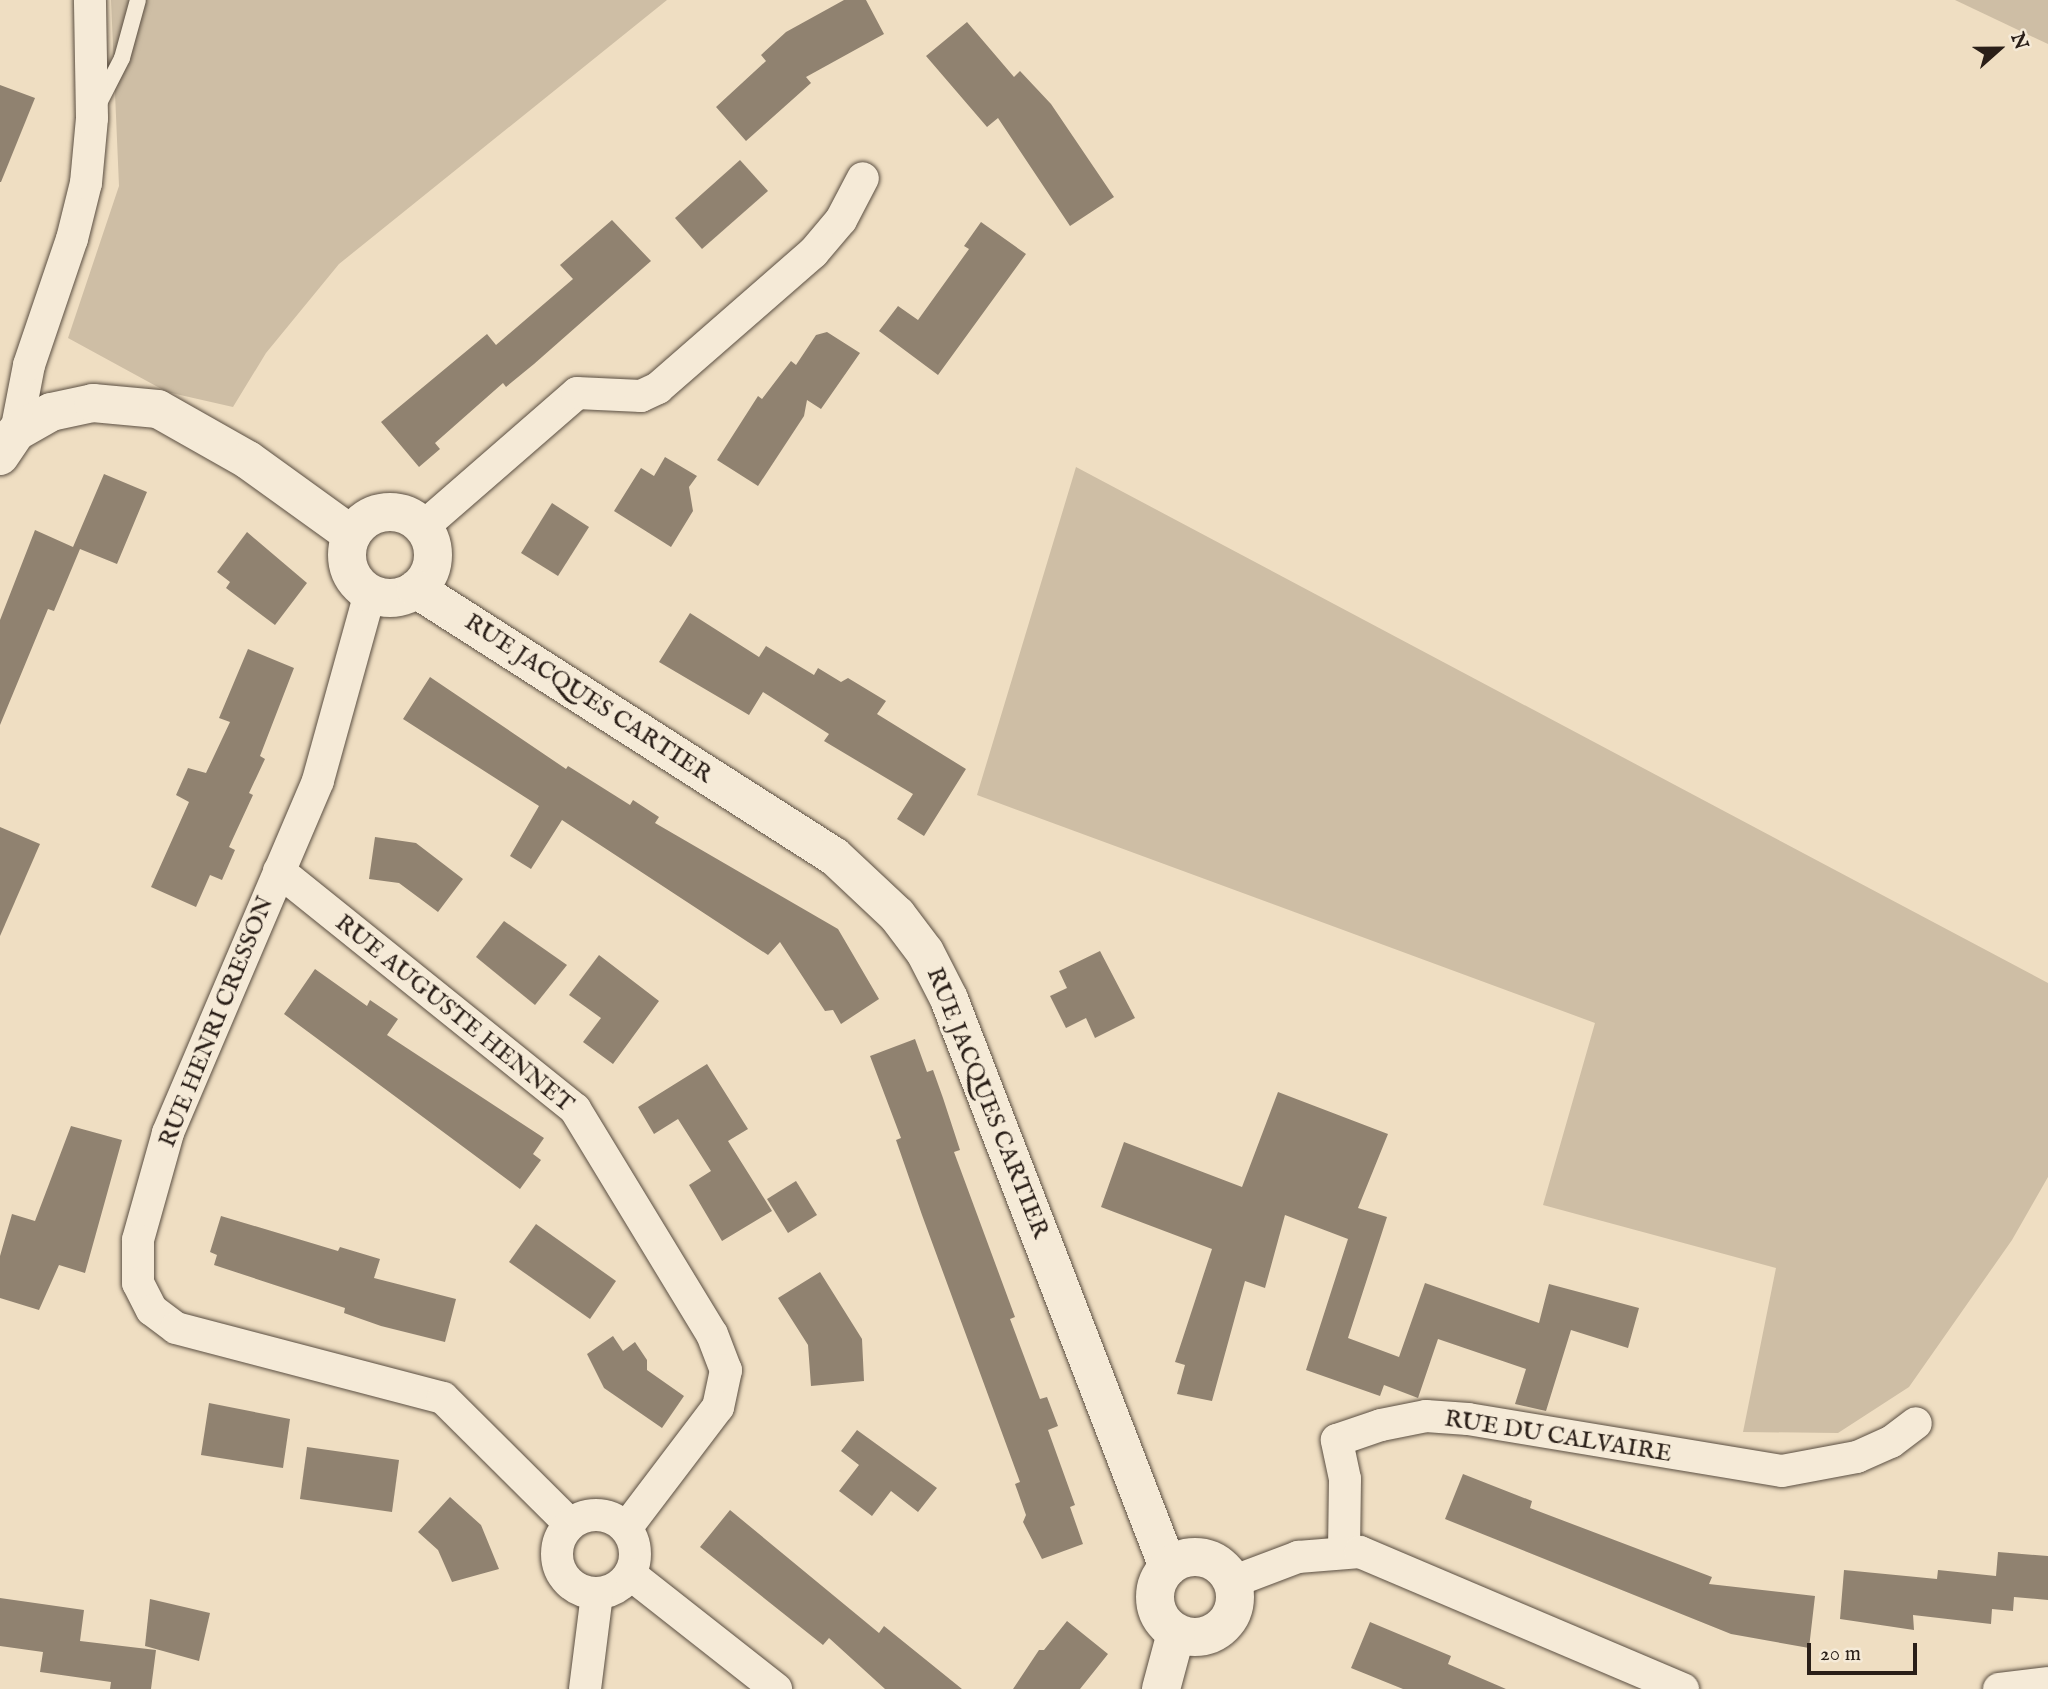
<!DOCTYPE html>
<html>
<head>
<meta charset="utf-8">
<style>
  body { margin:0 }
  #map { position:relative; width:2048px; height:1689px; overflow:hidden; background:#efdec2; font-family:"IM FELL English",serif }
  div>[style] { position:absolute }
  .green>* { inset:0; background:#cebea5 }
  .building>* { inset:0; background:#908270 }
  .roads { filter:drop-shadow(0 0 2px #5b4f42) drop-shadow(0 0 2px #5b4f42) }
  .lane>* { height:16px; margin:-8px; padding:0 8px; transform-origin:8px; border-radius:8px; background:#f5ead7 }
  .street>* { height:32px; margin:-16px; padding:0 16px; transform-origin:16px; border-radius:16px; background:#f5ead7 }
  .street>.ring { margin:-16px; padding:0; box-sizing:content-box; background:none; border:32px solid #f5ead7; border-radius:50% }
  .secondary>* { height:38px; margin:-19px; padding:0 19px; transform-origin:19px; border-radius:19px; background:#f5ead7 }
  .secondary>.ring { margin:-19px; padding:0; box-sizing:content-box; background:none; border:38px solid #f5ead7; border-radius:50% }
  span { translate:-50% -50%; white-space:nowrap; text-align:center; line-height:1.15; -webkit-text-stroke:6px #f5ead7; paint-order:stroke }
  .street-label { font-size:24px; color:#2a1f18 }
  .north { position:absolute; left:1964px; top:14px; width:70px; height:70px; -webkit-text-stroke:5px #f5ead7; paint-order:stroke; rotate:69deg; font-size:19px; font-weight:700; line-height:28px; text-align:center; color:#2a1f18 }
  .north::after { content:''; display:block; margin:auto; width:24px; height:32px; background:#2a1f18; clip-path:polygon(50% 0,100% 100%,50% 72%,0 100%) }
  .scale { position:absolute; left:1807px; top:1643px; width:110px; height:32px; box-sizing:border-box; border:4px solid #2a1f18; border-top:0; padding-left:9px; font-size:21px; line-height:24px; white-space:nowrap; color:#2a1f18; -webkit-text-stroke:5px #f5ead7; paint-order:stroke }
</style>
</head>
<body>
<div id="map">
  <div class="green">
    <div style="clip-path:polygon(111px 0,667px 0,339px 264px,266px 353px,233px 407px,167px 392px,68px 338px,119px 186px)"></div>
    <div style="clip-path:polygon(1955px 0,2048px 0,2048px 44px)"></div>
    <div style="clip-path:polygon(1076px 467px,2048px 983px,2048px 1177px,2012px 1240px,1909px 1387px,1838px 1433px,1743px 1432px,1776px 1268px,1543px 1205px,1595px 1023px,977px 795px)"></div>
  </div>
  <div class="building">
    <div style="clip-path:polygon(844px 0,866px 0,884px 34px,806px 77px,811px 83px,746px 141px,716px 107px,766px 61px,761px 55px,786px 32px)"></div>
    <div style="clip-path:polygon(967px 22px,1014px 77px,1020px 71px,1051px 104px,1114px 197px,1070px 226px,998px 118px,987px 127px,926px 56px)"></div>
    <div style="clip-path:polygon(0 85px,35px 98px,1px 182px,0 182px)"></div>
    <div style="clip-path:polygon(740px 160px,768px 191px,702px 249px,675px 218px)"></div>
    <div style="clip-path:polygon(612px 220px,651px 261px,534px 364px,506px 387px,503px 383px,435px 443px,440px 449px,419px 467px,381px 422px,487px 334px,496px 345px,573px 279px,560px 265px)"></div>
    <div style="clip-path:polygon(981px 222px,1026px 254px,938px 375px,879px 331px,898px 306px,918px 320px,969px 249px,964px 246px)"></div>
    <div style="clip-path:polygon(827px 332px,860px 353px,821px 409px,807px 400px,804px 416px,758px 486px,717px 460px,758px 396px,762px 399px,791px 361px,796px 365px,816px 335px)"></div>
    <div style="clip-path:polygon(665px 457px,697px 476px,689px 487px,693px 511px,671px 547px,614px 511px,641px 468px,654px 476px)"></div>
    <div style="clip-path:polygon(104px 474px,147px 492px,117px 564px,80px 549px,54px 611px,48px 609px,0 725px,0 620px,35px 530px,73px 547px)"></div>
    <div style="clip-path:polygon(552px 503px,589px 527px,558px 576px,521px 553px)"></div>
    <div style="clip-path:polygon(247px 532px,307px 583px,275px 625px,226px 588px,230px 582px,217px 572px)"></div>
    <div style="clip-path:polygon(690px 613px,759px 657px,766px 646px,814px 675px,818px 668px,841px 682px,848px 678px,886px 701px,877px 714px,966px 769px,924px 836px,897px 819px,913px 794px,824px 741px,829px 734px,763px 692px,749px 715px,659px 662px)"></div>
    <div style="clip-path:polygon(248px 649px,294px 668px,260px 756px,265px 759px,249px 793px,253px 795px,229px 847px,235px 850px,222px 880px,210px 875px,196px 907px,151px 887px,189px 802px,176px 795px,188px 768px,206px 773px,230px 722px,219px 718px)"></div>
    <div style="clip-path:polygon(430px 677px,566px 769px,568px 766px,630px 805px,633px 800px,659px 817px,655px 823px,838px 929px,879px 999px,841px 1024px,833px 1010px,825px 1011px,780px 942px,768px 955px,562px 820px,531px 869px,510px 856px,539px 806px,403px 719px)"></div>
    <div style="clip-path:polygon(0 827px,40px 844px,0 936px)"></div>
    <div style="clip-path:polygon(375px 837px,416px 843px,463px 879px,438px 912px,399px 883px,369px 879px)"></div>
    <div style="clip-path:polygon(504px 921px,567px 965px,535px 1005px,476px 957px)"></div>
    <div style="clip-path:polygon(1100px 951px,1135px 1018px,1095px 1038px,1086px 1018px,1066px 1028px,1050px 996px,1067px 988px,1059px 971px)"></div>
    <div style="clip-path:polygon(599px 955px,659px 1001px,613px 1064px,583px 1042px,601px 1018px,569px 995px)"></div>
    <div style="clip-path:polygon(315px 969px,367px 1006px,370px 1000px,398px 1019px,387px 1035px,544px 1138px,533px 1154px,541px 1160px,520px 1189px,284px 1014px)"></div>
    <div style="clip-path:polygon(915px 1039px,927px 1072px,933px 1070px,943px 1098px,960px 1150px,954px 1152px,1015px 1317px,1010px 1319px,1040px 1399px,1047px 1397px,1058px 1426px,1048px 1430px,1075px 1505px,1070px 1507px,1083px 1544px,1042px 1559px,1023px 1522px,1026px 1515px,1015px 1484px,1020px 1482px,922px 1215px,896px 1140px,901px 1138px,870px 1056px)"></div>
    <div style="clip-path:polygon(707px 1064px,748px 1129px,728px 1141px,772px 1211px,722px 1241px,689px 1185px,711px 1171px,678px 1119px,654px 1134px,638px 1107px)"></div>
    <div style="clip-path:polygon(1278px 1092px,1388px 1134px,1358px 1208px,1387px 1217px,1348px 1338px,1399px 1357px,1425px 1283px,1539px 1323px,1549px 1284px,1639px 1308px,1628px 1348px,1571px 1330px,1546px 1411px,1515px 1404px,1526px 1369px,1438px 1339px,1418px 1398px,1384px 1385px,1380px 1396px,1306px 1370px,1348px 1239px,1285px 1215px,1265px 1288px,1245px 1281px,1212px 1401px,1177px 1394px,1185px 1365px,1175px 1362px,1212px 1249px,1101px 1207px,1124px 1142px,1242px 1187px)"></div>
    <div style="clip-path:polygon(71px 1126px,122px 1140px,85px 1273px,59px 1265px,39px 1310px,0 1298px,0 1256px,12px 1214px,35px 1221px)"></div>
    <div style="clip-path:polygon(796px 1181px,817px 1215px,788px 1233px,767px 1199px)"></div>
    <div style="clip-path:polygon(221px 1216px,338px 1251px,340px 1247px,380px 1259px,374px 1278px,456px 1299px,445px 1342px,381px 1326px,344px 1313px,345px 1308px,214px 1265px,217px 1255px,210px 1252px)"></div>
    <div style="clip-path:polygon(536px 1224px,616px 1281px,590px 1319px,509px 1262px)"></div>
    <div style="clip-path:polygon(820px 1272px,862px 1339px,864px 1381px,811px 1386px,808px 1345px,778px 1298px)"></div>
    <div style="clip-path:polygon(613px 1336px,623px 1351px,635px 1342px,647px 1360px,647px 1370px,684px 1396px,662px 1428px,604px 1388px,587px 1354px)"></div>
    <div style="clip-path:polygon(209px 1403px,290px 1419px,283px 1468px,201px 1455px)"></div>
    <div style="clip-path:polygon(857px 1430px,937px 1488px,918px 1512px,891px 1491px,872px 1516px,839px 1491px,859px 1465px,841px 1451px)"></div>
    <div style="clip-path:polygon(307px 1447px,399px 1460px,392px 1512px,300px 1499px)"></div>
    <div style="clip-path:polygon(1463px 1474px,1532px 1501px,1530px 1508px,1712px 1577px,1709px 1584px,1815px 1596px,1809px 1648px,1731px 1634px,1445px 1519px)"></div>
    <div style="clip-path:polygon(450px 1497px,481px 1525px,499px 1569px,452px 1582px,438px 1550px,418px 1532px)"></div>
    <div style="clip-path:polygon(730px 1510px,879px 1633px,884px 1626px,962px 1689px,885px 1689px,829px 1638px,823px 1645px,700px 1547px)"></div>
    <div style="clip-path:polygon(1998px 1552px,2048px 1556px,2048px 1600px,2014px 1597px,2013px 1611px,1992px 1609px,1991px 1624px,1913px 1615px,1914px 1630px,1840px 1619px,1844px 1570px,1937px 1579px,1938px 1570px,1996px 1576px)"></div>
    <div style="clip-path:polygon(0 1598px,84px 1610px,80px 1641px,156px 1650px,151px 1689px,110px 1689px,111px 1682px,40px 1672px,43px 1652px,0 1646px)"></div>
    <div style="clip-path:polygon(150px 1599px,210px 1613px,199px 1661px,145px 1646px)"></div>
    <div style="clip-path:polygon(1067px 1621px,1108px 1654px,1080px 1689px,1013px 1689px,1039px 1650px,1044px 1650px)"></div>
    <div style="clip-path:polygon(1370px 1622px,1451px 1656px,1448px 1664px,1506px 1689px,1403px 1689px,1351px 1668px)"></div>
  </div>
  <div class="roads">
    <div class="lane">
      <div style="left:98px;top:105px;width:53px;rotate:-62.9deg"></div>
      <div style="left:122px;top:58px;width:60px;rotate:-74.6deg"></div>
    </div>
    <div class="street">
      <div style="left:16px;top:432px;width:68px;rotate:-79deg"></div>
      <div style="left:29px;top:365px;width:133px;rotate:-71.2deg"></div>
      <div style="left:72px;top:239px;width:58px;rotate:-76deg"></div>
      <div style="left:86px;top:183px;width:65px;rotate:-84.7deg"></div>
      <div style="left:92px;top:118px;width:118px;rotate:-91deg"></div>
      <div style="left:423px;top:527px;width:204px;rotate:-41deg"></div>
      <div style="left:577px;top:393px;width:64px;rotate:2.7deg"></div>
      <div style="left:641px;top:396px;width:19px;rotate:-25deg"></div>
      <div style="left:658px;top:388px;width:206px;rotate:-41.1deg"></div>
      <div style="left:813px;top:253px;width:43px;rotate:-49.7deg"></div>
      <div style="left:841px;top:220px;width:47px;rotate:-62.4deg"></div>
      <div style="left:370px;top:593px;width:195px;rotate:105.5deg"></div>
      <div style="left:318px;top:781px;width:383px;rotate:113.1deg"></div>
      <div style="left:168px;top:1133px;width:111px;rotate:105.7deg"></div>
      <div style="left:138px;top:1240px;width:43px;rotate:90deg"></div>
      <div style="left:138px;top:1283px;width:30px;rotate:63deg"></div>
      <div style="left:152px;top:1310px;width:30px;rotate:37deg"></div>
      <div style="left:176px;top:1328px;width:276px;rotate:14.7deg"></div>
      <div style="left:443px;top:1398px;width:179px;rotate:44.8deg"></div>
      <div style="left:279px;top:871px;width:380px;rotate:38.8deg"></div>
      <div style="left:575px;top:1109px;width:263px;rotate:58.7deg"></div>
      <div style="left:712px;top:1334px;width:39px;rotate:69deg"></div>
      <div style="left:726px;top:1370px;width:38px;rotate:102deg"></div>
      <div style="left:718px;top:1407px;width:152px;rotate:127.2deg"></div>
      <div class="ring" style="left:557px;top:1515px;width:46px;height:46px"></div>
      <div style="left:1344px;top:1551px;width:72px;rotate:-89.2deg"></div>
      <div style="left:1345px;top:1479px;width:40px;rotate:-102deg"></div>
      <div style="left:1337px;top:1440px;width:46px;rotate:-18.8deg"></div>
      <div style="left:1381px;top:1425px;width:46px;rotate:-11.3deg"></div>
      <div style="left:1426px;top:1416px;width:42px;rotate:4.1deg"></div>
      <div style="left:1468px;top:1419px;width:318px;rotate:9.4deg"></div>
      <div style="left:1782px;top:1471px;width:76px;rotate:-10.6deg"></div>
      <div style="left:1857px;top:1457px;width:37px;rotate:-24deg"></div>
      <div style="left:1891px;top:1442px;width:31px;rotate:-37deg"></div>
      <div style="left:630px;top:1574px;width:186px;rotate:38.2deg"></div>
      <div style="left:1232px;top:1582px;width:71px;rotate:-20.7deg"></div>
      <div style="left:1298px;top:1557px;width:62px;rotate:-4.6deg"></div>
      <div style="left:1360px;top:1552px;width:351px;rotate:23deg"></div>
      <div style="left:585px;top:1689px;width:96px;rotate:-82.8deg"></div>
      <div style="left:1999px;top:1689px;width:49px;rotate:-7deg"></div>
    </div>
    <div class="secondary">
      <div style="left:0;top:456px;width:29px;rotate:-56deg"></div>
      <div style="left:16px;top:432px;width:40px;rotate:-29.7deg"></div>
      <div style="left:51px;top:412px;width:43px;rotate:-12.1deg"></div>
      <div style="left:93px;top:403px;width:65px;rotate:5.3deg"></div>
      <div style="left:158px;top:409px;width:103px;rotate:29.5deg"></div>
      <div style="left:248px;top:460px;width:128px;rotate:35.8deg"></div>
      <div class="ring" style="left:347px;top:512px;width:48px;height:48px"></div>
      <div style="left:416px;top:589px;width:496px;rotate:32.6deg"></div>
      <div style="left:834px;top:856px;width:86px;rotate:43.1deg"></div>
      <div style="left:897px;top:915px;width:46px;rotate:52.9deg"></div>
      <div style="left:925px;top:952px;width:53px;rotate:62.9deg"></div>
      <div style="left:949px;top:999px;width:609px;rotate:68.92deg"></div>
      <div class="ring" style="left:1155px;top:1557px;width:42px;height:42px"></div>
      <div style="left:1161px;top:1689px;width:58px;rotate:-75deg"></div>
    </div>
  </div>
  <div class="street-label">
    <span style="left:588px;top:699px;rotate:33deg">RUE JACQUES CARTIER</span>
    <span style="left:454px;top:1014px;rotate:39deg">RUE AUGUSTE HENNET</span>
    <span style="left:217px;top:1022px;rotate:-68deg">RUE HENRI CRESSON</span>
    <span style="left:987px;top:1103px;rotate:68deg">RUE JACQUES CARTIER</span>
    <span style="left:1558px;top:1437px;rotate:9deg">RUE DU CALVAIRE</span>
  </div>
  <div class="north">N</div>
  <div class="scale">20 m</div>
</div>
</body>
</html>
